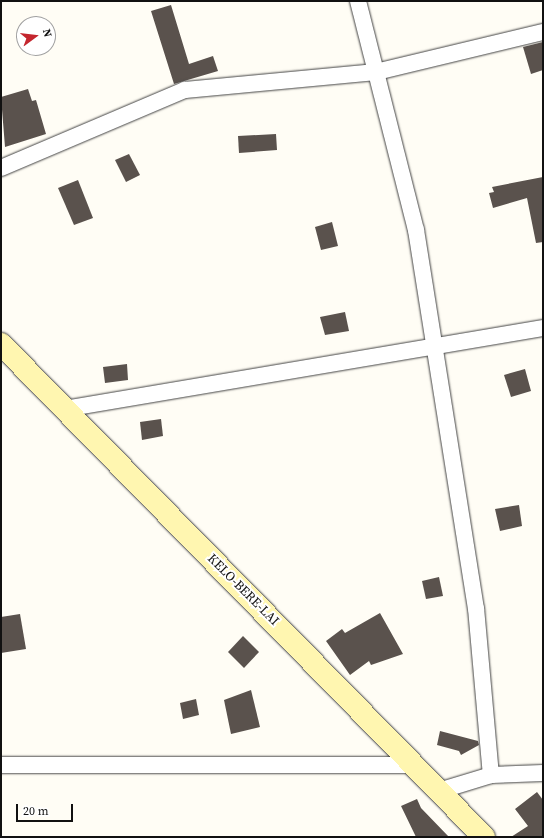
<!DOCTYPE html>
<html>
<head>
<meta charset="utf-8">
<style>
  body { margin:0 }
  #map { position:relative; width:544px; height:838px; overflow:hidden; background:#fffdf5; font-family:"Source Serif 4",serif }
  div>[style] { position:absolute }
  .building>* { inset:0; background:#5a524d }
  .roads { filter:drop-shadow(0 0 1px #444) drop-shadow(0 0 1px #444) }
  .street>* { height:16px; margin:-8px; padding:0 8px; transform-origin:8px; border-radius:8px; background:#fff }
  .secondary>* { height:22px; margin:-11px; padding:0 11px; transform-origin:11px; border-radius:11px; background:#fff6b0 }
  span { translate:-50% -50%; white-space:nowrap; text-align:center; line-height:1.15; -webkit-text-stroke:4px #fff; paint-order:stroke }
  .street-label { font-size:13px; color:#111 }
  .frame { position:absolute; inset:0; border:2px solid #111; pointer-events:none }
  .north { position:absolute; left:16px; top:16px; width:40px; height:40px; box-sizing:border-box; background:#fff; border:1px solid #a0a0a0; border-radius:50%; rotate:75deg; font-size:11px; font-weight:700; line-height:16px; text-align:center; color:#111 }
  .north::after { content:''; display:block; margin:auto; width:14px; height:18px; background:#c4262e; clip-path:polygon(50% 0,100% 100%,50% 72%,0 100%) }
  .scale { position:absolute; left:16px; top:804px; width:57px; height:18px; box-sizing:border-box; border:2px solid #111; border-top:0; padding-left:5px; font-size:12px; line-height:14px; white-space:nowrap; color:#111; -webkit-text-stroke:3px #fff; paint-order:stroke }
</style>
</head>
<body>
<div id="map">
  <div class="building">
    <div style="clip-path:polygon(171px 5px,189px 64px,213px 56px,218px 71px,174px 84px,151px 11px)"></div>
    <div style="clip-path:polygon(543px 42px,543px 70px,531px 74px,523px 47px)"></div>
    <div style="clip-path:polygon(28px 89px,32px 101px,36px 100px,46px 134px,5px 147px,1px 97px)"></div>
    <div style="clip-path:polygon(276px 134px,277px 150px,239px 153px,238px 136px)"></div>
    <div style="clip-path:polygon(129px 154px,140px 175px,126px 182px,115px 160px)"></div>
    <div style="clip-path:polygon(543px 177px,543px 242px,536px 243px,527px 198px,493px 208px,489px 193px,494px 192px,492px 187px)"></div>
    <div style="clip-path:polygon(78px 180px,93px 218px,74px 225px,58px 188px)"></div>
    <div style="clip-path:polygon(332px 222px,338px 246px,321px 250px,315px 227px)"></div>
    <div style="clip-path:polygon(345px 312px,349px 331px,325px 335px,320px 317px)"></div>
    <div style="clip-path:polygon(127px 364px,128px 380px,105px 383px,103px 367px)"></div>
    <div style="clip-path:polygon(525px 369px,531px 391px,511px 397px,504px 375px)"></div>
    <div style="clip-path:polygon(161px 419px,163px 436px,142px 440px,140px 422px)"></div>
    <div style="clip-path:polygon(519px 505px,522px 526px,500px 531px,495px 509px)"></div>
    <div style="clip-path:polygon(439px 577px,443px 596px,426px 599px,422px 581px)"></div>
    <div style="clip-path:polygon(380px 613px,403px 654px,371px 665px,369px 661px,350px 675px,326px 641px,342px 629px,345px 633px)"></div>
    <div style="clip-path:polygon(20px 614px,26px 649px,1px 653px,1px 617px)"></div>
    <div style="clip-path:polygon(243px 636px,259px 652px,244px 668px,228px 652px)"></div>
    <div style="clip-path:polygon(251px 690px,260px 727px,231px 734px,224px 700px)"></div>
    <div style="clip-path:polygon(196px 699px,199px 715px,183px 719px,180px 703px)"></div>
    <div style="clip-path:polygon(440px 731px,478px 741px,479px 745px,461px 755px,459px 751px,437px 745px)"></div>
    <div style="clip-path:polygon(537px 792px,543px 800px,543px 837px,511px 837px,528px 826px,515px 809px)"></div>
    <div style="clip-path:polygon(417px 799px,421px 808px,449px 837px,416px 837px,401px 806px)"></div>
  </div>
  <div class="roads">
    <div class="street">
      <div style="left:358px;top:1px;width:236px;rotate:75.8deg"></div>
      <div style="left:416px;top:230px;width:383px;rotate:81deg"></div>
      <div style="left:476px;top:608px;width:168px;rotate:84.9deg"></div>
      <div style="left:1px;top:168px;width:200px;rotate:-23deg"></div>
      <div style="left:185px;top:90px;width:192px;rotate:-5.4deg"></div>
      <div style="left:376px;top:72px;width:172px;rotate:-13.5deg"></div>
      <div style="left:64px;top:409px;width:486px;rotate:-9.6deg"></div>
      <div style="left:1px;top:765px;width:415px"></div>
      <div style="left:442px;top:790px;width:51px;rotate:-17deg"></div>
      <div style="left:491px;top:775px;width:52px;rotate:-2.2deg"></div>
    </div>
    <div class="secondary">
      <div style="left:1px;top:344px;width:690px;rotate:45.59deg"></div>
    </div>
  </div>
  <div class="street-label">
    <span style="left:243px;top:590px;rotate:45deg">KELO-BERE-LAI</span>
  </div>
  <div class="frame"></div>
  <div class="north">N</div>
  <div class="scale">20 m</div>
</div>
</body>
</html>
